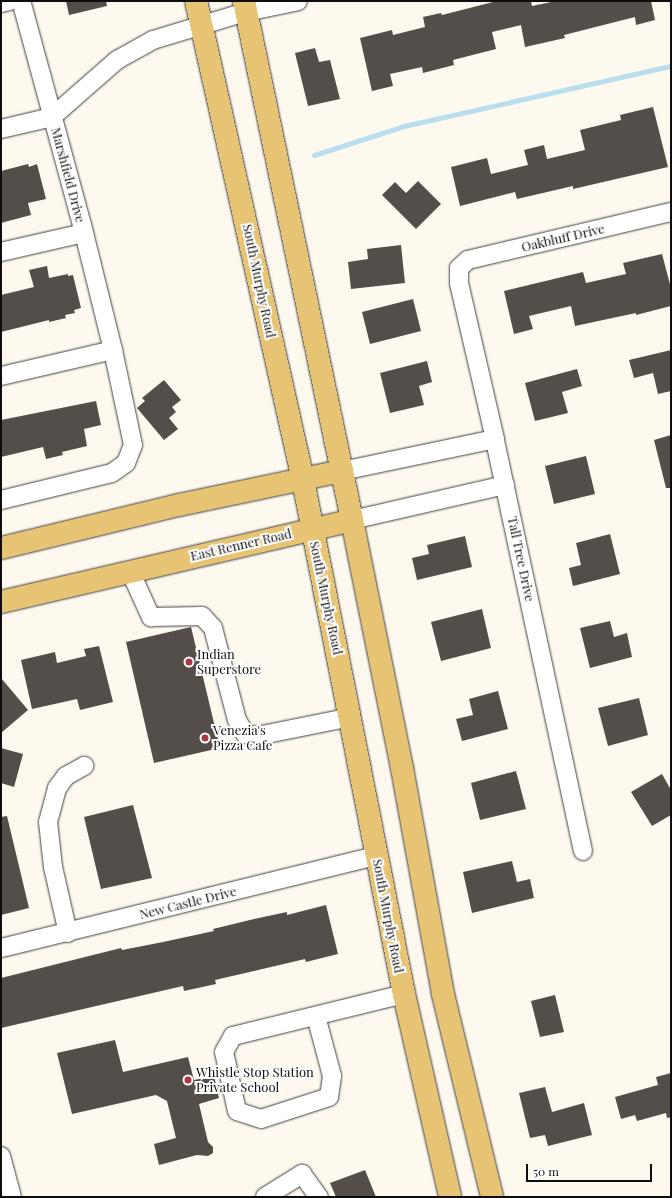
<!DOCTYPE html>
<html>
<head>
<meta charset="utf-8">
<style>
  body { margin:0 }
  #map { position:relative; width:672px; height:1198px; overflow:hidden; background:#fdf9ef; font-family:"Playfair Display",serif }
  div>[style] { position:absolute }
  .stream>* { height:5px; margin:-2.5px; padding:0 2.5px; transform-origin:2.5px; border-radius:2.5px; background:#b9deee }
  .building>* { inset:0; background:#544e4b }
  .roads { filter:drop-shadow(0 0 1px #404040) drop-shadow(0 0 1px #404040) }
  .minor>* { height:18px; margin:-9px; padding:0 9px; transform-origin:9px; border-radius:9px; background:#fff }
  .major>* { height:22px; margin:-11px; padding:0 11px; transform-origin:11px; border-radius:11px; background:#e7c374 }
  .dots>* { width:11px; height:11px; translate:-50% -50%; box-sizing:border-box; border:2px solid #fff; border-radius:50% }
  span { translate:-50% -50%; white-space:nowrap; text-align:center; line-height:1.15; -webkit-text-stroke:4px #fff; paint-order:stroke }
  .street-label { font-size:13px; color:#0d0d0d }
  .poi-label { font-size:13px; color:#0d0d0d }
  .left { translate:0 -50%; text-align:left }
  .frame { position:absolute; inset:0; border:2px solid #0d0d0d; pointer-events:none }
  .scale { position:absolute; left:526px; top:1164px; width:126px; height:18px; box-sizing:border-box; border:2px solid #0d0d0d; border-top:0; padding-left:5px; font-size:12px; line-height:14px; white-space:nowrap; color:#0d0d0d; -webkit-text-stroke:3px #fff; paint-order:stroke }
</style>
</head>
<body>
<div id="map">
  <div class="stream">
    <div style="left:314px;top:155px;width:95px;rotate:-17.9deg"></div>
    <div style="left:404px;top:126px;width:274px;rotate:-12.7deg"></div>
  </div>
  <div class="building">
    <div style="clip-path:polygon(66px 1px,106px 1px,107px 6px,69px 15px)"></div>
    <div style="clip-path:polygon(497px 1px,531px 1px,532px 6px,556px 1px,651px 1px,655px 20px,636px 25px,635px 17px,564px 35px,565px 38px,525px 47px,521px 25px,492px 32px,496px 49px,453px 60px,454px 65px,423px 73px,422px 67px,390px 74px,393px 86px,372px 91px,360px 38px,392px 30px,393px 35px,425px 27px,423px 17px,441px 13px,442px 15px)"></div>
    <div style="clip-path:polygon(315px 48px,319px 62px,330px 60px,340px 99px,308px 106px,295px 53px)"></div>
    <div style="clip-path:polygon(653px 107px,668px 167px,573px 189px,573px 186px,517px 199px,515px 192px,460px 206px,451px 167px,487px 158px,491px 174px,528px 165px,524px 150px,544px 145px,547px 159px,585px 150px,580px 130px,621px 120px,620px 115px)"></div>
    <div style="clip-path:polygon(28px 164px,29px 167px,37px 164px,46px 199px,28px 203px,31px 215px,1px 223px,1px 171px)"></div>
    <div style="clip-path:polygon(418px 181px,441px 204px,416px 229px,382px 195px,395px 182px,406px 193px)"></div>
    <div style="clip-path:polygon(401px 245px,405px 283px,351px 289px,348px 262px,368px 259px,367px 249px)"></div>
    <div style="clip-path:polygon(662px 254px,671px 288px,671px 306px,636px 315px,636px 313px,575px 326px,571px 306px,529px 316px,533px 329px,514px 334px,504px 291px,583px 272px,586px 283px,626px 274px,623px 263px)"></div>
    <div style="clip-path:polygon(47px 266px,49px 278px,68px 274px,68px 276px,73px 275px,81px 308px,74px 310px,75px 313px,65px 315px,66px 318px,49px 322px,49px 320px,1px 332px,1px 295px,34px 287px,29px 270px)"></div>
    <div style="clip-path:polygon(413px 299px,421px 331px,370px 344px,362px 312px)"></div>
    <div style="clip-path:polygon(671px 350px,671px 391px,658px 394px,653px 373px,634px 378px,629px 360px)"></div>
    <div style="clip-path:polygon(427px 361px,432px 382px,419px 386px,424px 405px,390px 413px,380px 373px)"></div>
    <div style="clip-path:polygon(577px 369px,582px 386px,562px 392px,568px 413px,535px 421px,525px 383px)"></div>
    <div style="clip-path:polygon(164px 380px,181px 400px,172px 407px,176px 412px,169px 418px,178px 429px,164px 440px,137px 408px,145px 401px,142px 398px)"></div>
    <div style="clip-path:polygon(96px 401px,101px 425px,84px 429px,87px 446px,62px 452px,63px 455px,46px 459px,43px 447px,1px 457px,1px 420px)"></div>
    <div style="clip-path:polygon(671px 435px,671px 488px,666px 488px,654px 440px)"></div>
    <div style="clip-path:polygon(586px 456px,595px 494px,554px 504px,545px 466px)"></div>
    <div style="clip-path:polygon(610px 534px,620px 574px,573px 586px,569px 568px,581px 565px,576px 543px)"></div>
    <div style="clip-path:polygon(465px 536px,472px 567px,417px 580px,412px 558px,429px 554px,427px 545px)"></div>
    <div style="clip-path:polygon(482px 609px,491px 648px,441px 661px,431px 622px)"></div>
    <div style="clip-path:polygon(610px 621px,614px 637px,627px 633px,632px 657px,590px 668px,580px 628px)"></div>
    <div style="clip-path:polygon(191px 627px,220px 748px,154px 763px,126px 642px)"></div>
    <div style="clip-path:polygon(99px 646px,113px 702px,80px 710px,77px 699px,32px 709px,21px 660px,55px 652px,57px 663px,86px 656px,84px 649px)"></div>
    <div style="clip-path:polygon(1px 678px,28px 710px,1px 733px)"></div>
    <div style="clip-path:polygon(498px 691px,508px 729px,462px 741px,456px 719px,473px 715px,469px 699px)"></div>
    <div style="clip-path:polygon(639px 698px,648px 735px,608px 746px,598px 708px)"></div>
    <div style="clip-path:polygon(1px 748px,23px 754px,14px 787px,1px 783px)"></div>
    <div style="clip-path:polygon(516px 771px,526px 809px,480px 820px,471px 783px)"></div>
    <div style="clip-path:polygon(662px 774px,671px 790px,671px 815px,652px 826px,631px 792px)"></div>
    <div style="clip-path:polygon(133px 805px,152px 878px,101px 889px,84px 817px)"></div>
    <div style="clip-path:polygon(7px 816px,29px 908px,1px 915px,1px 817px)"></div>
    <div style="clip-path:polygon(512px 861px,517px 882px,530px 879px,534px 898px,472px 913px,463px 872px)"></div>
    <div style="clip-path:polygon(326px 905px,338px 954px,306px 962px,305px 959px,215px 980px,216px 984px,184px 991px,183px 986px,1px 1028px,1px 978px,121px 948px,122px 950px,163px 942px,214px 931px,213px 929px,254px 919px,287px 912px,287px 915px)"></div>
    <div style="clip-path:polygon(555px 995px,564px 1032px,540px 1037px,531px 1001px)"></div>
    <div style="clip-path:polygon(115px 1040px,123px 1072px,188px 1057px,194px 1080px,214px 1076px,219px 1098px,199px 1104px,208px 1142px,213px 1147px,213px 1153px,208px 1156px,197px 1155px,159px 1165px,154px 1144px,176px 1138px,167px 1101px,156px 1095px,72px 1114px,57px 1053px)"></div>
    <div style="clip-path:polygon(671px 1073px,671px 1117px,667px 1118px,666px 1113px,637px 1121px,635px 1115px,621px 1119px,615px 1097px,658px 1085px,656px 1077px)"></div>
    <div style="clip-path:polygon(545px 1087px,552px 1112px,584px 1103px,592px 1135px,548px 1146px,545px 1135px,530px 1138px,519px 1093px)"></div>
    <div style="clip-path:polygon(365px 1170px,376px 1197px,336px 1197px,330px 1183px)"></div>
  </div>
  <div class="roads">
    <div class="minor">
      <div style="left:1px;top:3px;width:9px;rotate:-13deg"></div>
      <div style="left:1px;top:129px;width:52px;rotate:-13.2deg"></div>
      <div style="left:52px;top:117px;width:86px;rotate:-41.2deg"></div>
      <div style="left:117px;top:60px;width:41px;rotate:-29.1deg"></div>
      <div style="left:153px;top:40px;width:97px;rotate:-16.8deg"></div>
      <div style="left:246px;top:12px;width:53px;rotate:-11.9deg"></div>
      <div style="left:1px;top:252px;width:85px;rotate:-12.9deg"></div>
      <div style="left:1px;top:376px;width:115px;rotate:-13.1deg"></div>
      <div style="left:342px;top:471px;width:156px;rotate:-11.8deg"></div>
      <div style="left:1px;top:500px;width:114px;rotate:-13.7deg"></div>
      <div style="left:112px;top:473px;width:17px;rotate:-36deg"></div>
      <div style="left:126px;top:463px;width:19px;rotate:-69deg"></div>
      <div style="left:133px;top:445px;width:97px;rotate:-101.9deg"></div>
      <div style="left:113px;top:350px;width:129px;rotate:-103.9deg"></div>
      <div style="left:82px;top:225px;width:232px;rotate:-105.2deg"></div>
      <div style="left:352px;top:520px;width:157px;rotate:-12.9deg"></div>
      <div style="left:130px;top:571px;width:51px;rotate:65.5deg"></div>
      <div style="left:151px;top:617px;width:51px;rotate:-1.1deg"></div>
      <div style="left:202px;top:616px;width:16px;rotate:47deg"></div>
      <div style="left:213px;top:628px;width:95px;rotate:75.4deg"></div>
      <div style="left:237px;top:720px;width:16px;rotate:60deg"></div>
      <div style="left:245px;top:734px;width:12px;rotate:9deg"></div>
      <div style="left:257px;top:736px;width:96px;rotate:-11.4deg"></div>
      <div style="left:583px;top:851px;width:421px;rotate:-102.1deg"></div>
      <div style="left:495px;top:439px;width:160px;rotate:-103deg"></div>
      <div style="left:459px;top:283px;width:15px;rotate:-90deg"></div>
      <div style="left:459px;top:268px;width:12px;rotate:-42deg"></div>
      <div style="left:468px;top:260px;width:209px;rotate:-13.3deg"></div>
      <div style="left:68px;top:933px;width:68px;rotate:-102.8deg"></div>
      <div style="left:53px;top:867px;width:45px;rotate:-96.3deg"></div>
      <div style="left:48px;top:822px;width:35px;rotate:-75deg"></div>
      <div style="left:57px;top:788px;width:15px;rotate:-53deg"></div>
      <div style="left:66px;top:776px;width:21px;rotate:-29deg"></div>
      <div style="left:1px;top:948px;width:386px;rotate:-13.8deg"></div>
      <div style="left:316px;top:1016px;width:62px;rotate:75.1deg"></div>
      <div style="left:332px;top:1076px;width:21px;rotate:98deg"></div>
      <div style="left:329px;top:1097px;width:71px;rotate:162.1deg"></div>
      <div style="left:261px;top:1119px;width:25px;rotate:-162deg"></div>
      <div style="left:237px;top:1111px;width:60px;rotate:-102.4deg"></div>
      <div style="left:224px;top:1052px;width:18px;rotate:-61deg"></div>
      <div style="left:233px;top:1036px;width:176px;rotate:-13.8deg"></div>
      <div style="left:1px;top:1156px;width:42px;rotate:75deg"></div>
      <div style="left:265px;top:1197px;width:44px;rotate:-31.9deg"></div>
      <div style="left:302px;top:1174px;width:29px;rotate:54deg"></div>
    </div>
    <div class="major">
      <div style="left:196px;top:1px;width:491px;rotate:77.4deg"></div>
      <div style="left:303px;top:480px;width:524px;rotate:78.88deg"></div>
      <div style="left:404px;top:994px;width:208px;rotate:77.2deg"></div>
      <div style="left:244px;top:1px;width:530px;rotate:78.24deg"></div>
      <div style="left:352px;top:520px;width:253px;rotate:78.6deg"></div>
      <div style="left:402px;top:768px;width:230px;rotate:79.7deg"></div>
      <div style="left:443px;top:994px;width:209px;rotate:76.4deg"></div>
      <div style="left:1px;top:548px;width:183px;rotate:-13.6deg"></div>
      <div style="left:179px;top:505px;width:167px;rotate:-11.8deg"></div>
      <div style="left:1px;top:602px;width:360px;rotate:-13.1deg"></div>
    </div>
  </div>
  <div class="dots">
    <div style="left:189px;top:662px;background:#ab3644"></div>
    <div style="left:205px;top:738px;background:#ab3644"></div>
    <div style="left:188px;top:1080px;background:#ab3644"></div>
  </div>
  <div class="street-label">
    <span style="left:68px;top:175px;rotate:75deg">Marshfield Drive</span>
    <span style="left:563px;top:238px;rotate:-13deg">Oakbluff Drive</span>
    <span style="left:259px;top:281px;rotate:78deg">South Murphy Road</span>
    <span style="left:241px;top:545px;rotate:-13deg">East Renner Road</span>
    <span style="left:521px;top:559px;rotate:78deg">Tall Tree Drive</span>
    <span style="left:326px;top:598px;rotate:78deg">South Murphy Road</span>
    <span style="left:188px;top:903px;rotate:-14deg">New Castle Drive</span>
    <span style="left:388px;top:916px;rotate:79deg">South Murphy Road</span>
  </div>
  <div class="poi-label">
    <span class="left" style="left:197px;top:662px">Indian<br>Superstore</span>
    <span class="left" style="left:213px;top:738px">Venezia's<br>Pizza Cafe</span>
    <span class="left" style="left:196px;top:1080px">Whistle Stop Station<br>Private School</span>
  </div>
  <div class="frame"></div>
  <div class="scale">50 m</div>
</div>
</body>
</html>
